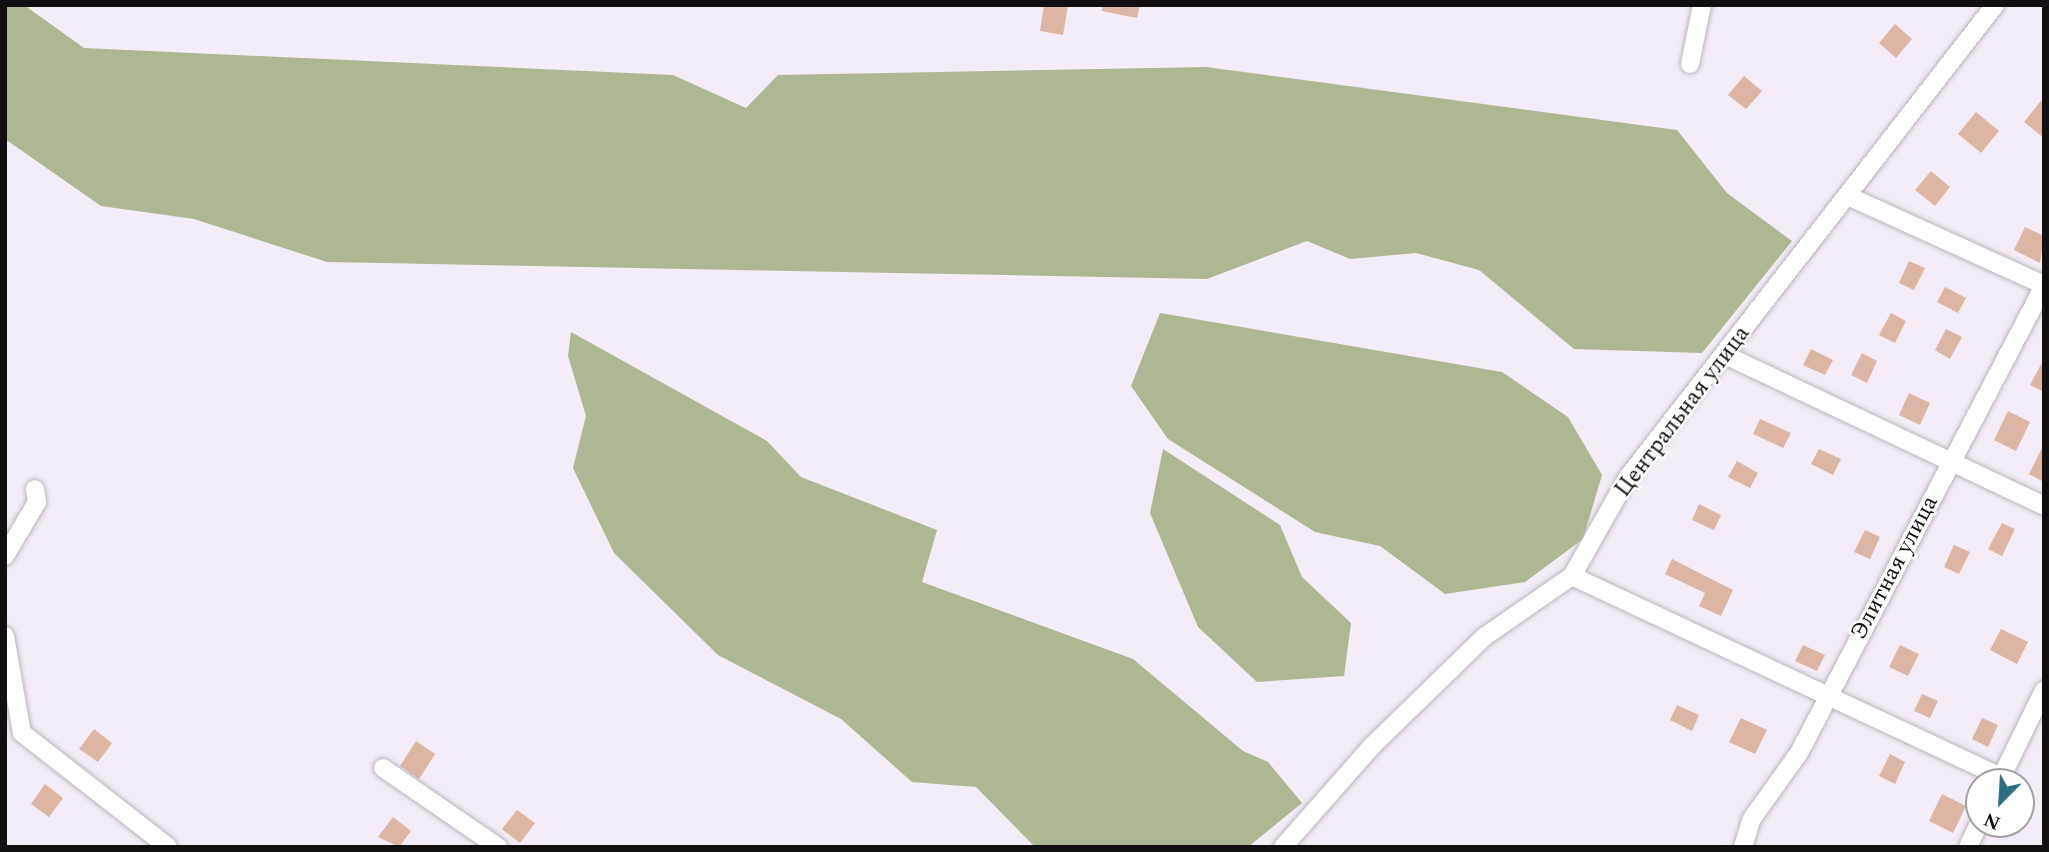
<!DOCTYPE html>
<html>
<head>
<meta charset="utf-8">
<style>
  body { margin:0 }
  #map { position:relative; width:2049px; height:852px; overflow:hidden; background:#f4ecf6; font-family:Spectral,serif }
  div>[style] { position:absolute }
  .forest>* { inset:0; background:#aeb793 }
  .building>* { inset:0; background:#dbb6a5 }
  .roads { filter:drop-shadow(0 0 2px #bbb4bd) drop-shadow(0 0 2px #bbb4bd) }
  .minor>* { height:18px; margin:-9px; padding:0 9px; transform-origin:9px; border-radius:9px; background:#fff }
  span { translate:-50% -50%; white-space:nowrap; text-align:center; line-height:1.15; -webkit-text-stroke:5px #fff; paint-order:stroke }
  .street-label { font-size:23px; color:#120f13 }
  .frame { position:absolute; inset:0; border:7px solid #120f13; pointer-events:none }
  .north { position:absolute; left:1965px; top:768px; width:70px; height:70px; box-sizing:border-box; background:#fff; border:2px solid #a09fa1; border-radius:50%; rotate:204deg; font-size:19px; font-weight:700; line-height:28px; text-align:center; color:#120f13 }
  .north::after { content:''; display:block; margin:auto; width:24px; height:32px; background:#2c7180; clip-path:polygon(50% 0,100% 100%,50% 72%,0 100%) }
</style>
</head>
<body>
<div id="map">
  <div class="forest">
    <div style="clip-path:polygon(5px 5px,24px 5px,84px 48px,673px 75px,746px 108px,778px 75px,1206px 67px,1677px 130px,1727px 193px,1792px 241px,1702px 353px,1574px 349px,1479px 270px,1416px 253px,1350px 259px,1307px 241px,1207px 279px,327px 262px,194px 219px,101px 206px,5px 139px)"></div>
    <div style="clip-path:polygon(1160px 313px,1502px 372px,1568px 417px,1602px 475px,1583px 539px,1525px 582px,1445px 594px,1380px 546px,1315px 532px,1168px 439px,1131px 386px)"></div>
    <div style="clip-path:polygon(571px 332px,767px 441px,801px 477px,937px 530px,922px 582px,1133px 659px,1243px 751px,1268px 762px,1302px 803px,1248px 847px,1035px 847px,976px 787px,912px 782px,841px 719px,718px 655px,614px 553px,573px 468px,586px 416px,568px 356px)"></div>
    <div style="clip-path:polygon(1163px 449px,1280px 525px,1302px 577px,1351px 623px,1344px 676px,1257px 682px,1198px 627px,1150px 513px)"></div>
  </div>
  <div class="building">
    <div style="clip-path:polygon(1044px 5px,1068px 5px,1063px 35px,1040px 31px)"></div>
    <div style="clip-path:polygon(1103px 5px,1140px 5px,1137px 18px,1102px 11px)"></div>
    <div style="clip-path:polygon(1895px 24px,1912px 39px,1896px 58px,1879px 43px)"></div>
    <div style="clip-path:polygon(1744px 76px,1762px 91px,1746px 109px,1728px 95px)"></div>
    <div style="clip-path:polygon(2044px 97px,2044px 138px,2024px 122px)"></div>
    <div style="clip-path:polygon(1976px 112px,1999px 131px,1981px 153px,1958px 134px)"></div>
    <div style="clip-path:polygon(1931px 171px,1950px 187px,1935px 206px,1915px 190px)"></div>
    <div style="clip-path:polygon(2025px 227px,2044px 236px,2040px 263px,2014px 250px)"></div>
    <div style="clip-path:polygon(1909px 261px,1925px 268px,1914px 290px,1899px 283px)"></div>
    <div style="clip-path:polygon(1945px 287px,1966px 298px,1958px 313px,1937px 302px)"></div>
    <div style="clip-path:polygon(1891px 313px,1906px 321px,1895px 343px,1879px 335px)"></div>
    <div style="clip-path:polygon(1946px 329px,1962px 337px,1950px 359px,1935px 350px)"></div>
    <div style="clip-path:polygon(1811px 349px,1833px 360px,1825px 375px,1803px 365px)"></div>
    <div style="clip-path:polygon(1862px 353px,1877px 361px,1867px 383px,1851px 375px)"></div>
    <div style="clip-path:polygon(2044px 359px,2044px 392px,2030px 385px)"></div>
    <div style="clip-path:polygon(1909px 393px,1930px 403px,1920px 425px,1899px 415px)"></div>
    <div style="clip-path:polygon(2008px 411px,2030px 422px,2016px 451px,1994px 440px)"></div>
    <div style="clip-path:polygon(1760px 419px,1791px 433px,1783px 448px,1753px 434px)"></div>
    <div style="clip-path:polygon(2044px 444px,2044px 482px,2029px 474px)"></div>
    <div style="clip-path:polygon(1819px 449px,1841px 459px,1833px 475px,1811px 464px)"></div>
    <div style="clip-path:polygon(1737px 461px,1758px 473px,1750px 488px,1728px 477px)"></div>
    <div style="clip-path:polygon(1699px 504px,1721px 515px,1714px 530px,1692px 520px)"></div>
    <div style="clip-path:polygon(2002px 523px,2015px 529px,2002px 556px,1988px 549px)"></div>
    <div style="clip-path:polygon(1865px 530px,1880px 537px,1870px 559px,1854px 552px)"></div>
    <div style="clip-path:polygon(1954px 545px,1970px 552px,1959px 574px,1944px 567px)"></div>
    <div style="clip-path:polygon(1672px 559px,1733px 590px,1721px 616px,1699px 606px,1705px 593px,1665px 574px)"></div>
    <div style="clip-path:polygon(2001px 629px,2028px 642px,2017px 664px,1990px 650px)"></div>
    <div style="clip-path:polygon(1803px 645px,1825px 655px,1817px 671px,1795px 661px)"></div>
    <div style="clip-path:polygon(1900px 645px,1919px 654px,1908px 676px,1889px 667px)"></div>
    <div style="clip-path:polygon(1922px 694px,1938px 701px,1930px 718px,1914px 711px)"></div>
    <div style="clip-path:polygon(1677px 705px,1699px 715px,1692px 731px,1670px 720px)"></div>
    <div style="clip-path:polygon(1741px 718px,1767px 730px,1755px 754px,1729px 742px)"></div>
    <div style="clip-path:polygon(1982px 718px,1998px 725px,1988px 747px,1972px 739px)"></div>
    <div style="clip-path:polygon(94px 729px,112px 743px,98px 762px,79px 749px)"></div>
    <div style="clip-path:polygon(416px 741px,435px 754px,419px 779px,400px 766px)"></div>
    <div style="clip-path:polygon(1890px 754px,1905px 762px,1895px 784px,1879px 776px)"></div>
    <div style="clip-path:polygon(45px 784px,63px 798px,49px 817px,31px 804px)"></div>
    <div style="clip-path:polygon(1942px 794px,1966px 806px,1953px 833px,1929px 821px)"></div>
    <div style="clip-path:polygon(517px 810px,535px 823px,520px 843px,502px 829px)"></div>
    <div style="clip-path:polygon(393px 817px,411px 831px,399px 847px,378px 837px)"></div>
  </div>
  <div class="roads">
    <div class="minor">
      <div style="left:1690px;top:64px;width:60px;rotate:-78.5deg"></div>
      <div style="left:1850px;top:197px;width:213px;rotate:24.4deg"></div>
      <div style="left:1725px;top:355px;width:353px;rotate:25.3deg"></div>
      <div style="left:5px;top:556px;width:63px;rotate:-59.3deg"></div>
      <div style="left:37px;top:502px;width:13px;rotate:-99deg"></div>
      <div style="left:1572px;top:576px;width:474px;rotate:25.1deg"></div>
      <div style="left:5px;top:636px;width:98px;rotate:80.1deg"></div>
      <div style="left:22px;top:733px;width:185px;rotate:38deg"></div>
      <div style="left:383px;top:768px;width:140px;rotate:34.5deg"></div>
      <div style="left:1999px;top:782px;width:102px;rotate:-63.9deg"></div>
      <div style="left:1283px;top:847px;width:135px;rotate:-48.6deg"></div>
      <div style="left:1372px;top:746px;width:156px;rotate:-44.2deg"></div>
      <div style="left:1484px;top:637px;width:107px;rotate:-34.7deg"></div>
      <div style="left:1572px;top:576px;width:114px;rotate:-60.5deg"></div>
      <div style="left:1628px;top:477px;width:598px;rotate:-52.13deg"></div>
      <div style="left:1743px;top:847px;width:28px;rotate:-73deg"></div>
      <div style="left:1751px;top:820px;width:82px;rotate:-54.4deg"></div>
      <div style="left:1799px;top:753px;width:527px;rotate:-62.32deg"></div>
      <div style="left:1968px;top:847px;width:26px;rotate:-65deg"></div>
    </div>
  </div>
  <div class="street-label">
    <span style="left:1683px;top:412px;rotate:-53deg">Центральная улица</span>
    <span style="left:1895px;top:568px;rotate:-62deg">Элитная улица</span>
  </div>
  <div class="frame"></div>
  <div class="north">N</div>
</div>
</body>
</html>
